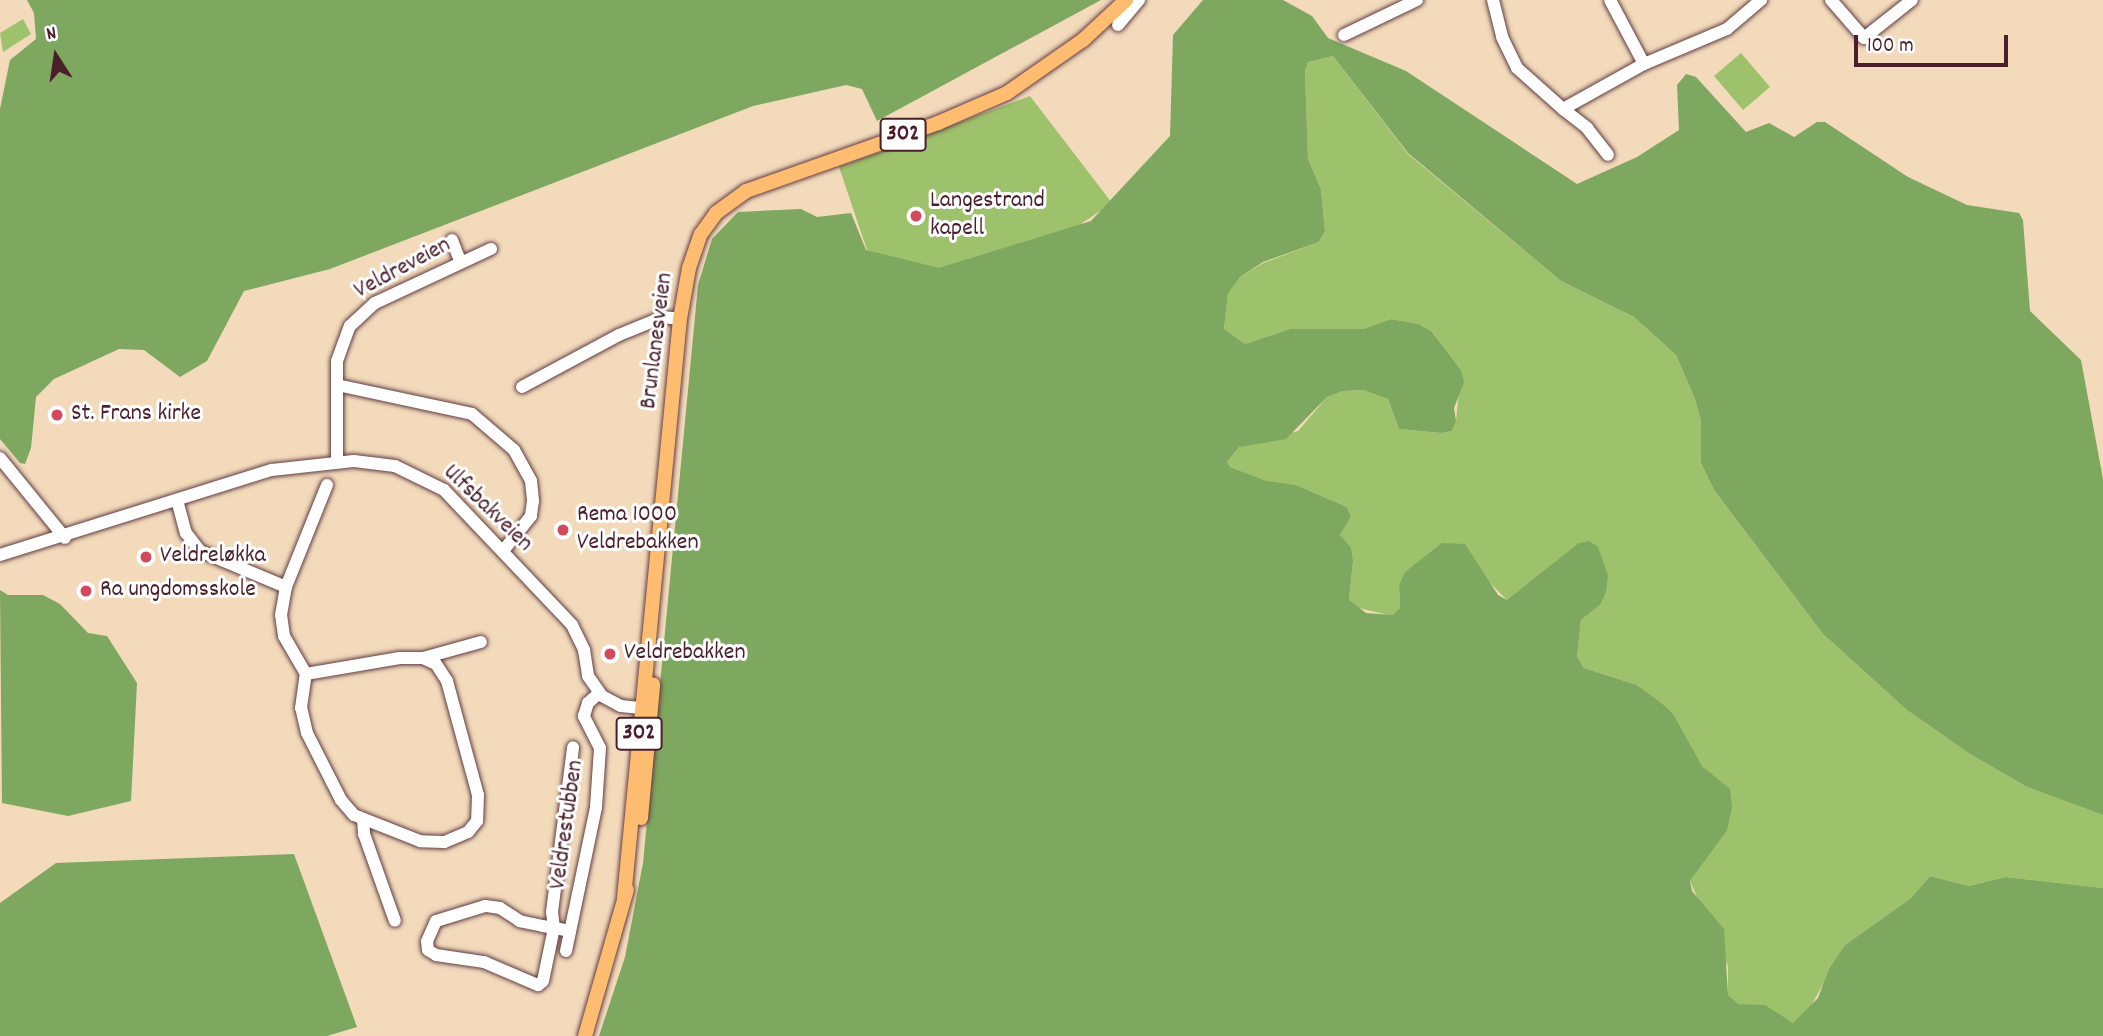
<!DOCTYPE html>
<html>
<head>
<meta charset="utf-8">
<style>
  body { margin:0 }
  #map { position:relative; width:2103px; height:1036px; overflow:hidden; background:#f2dabb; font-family:Dekko,sans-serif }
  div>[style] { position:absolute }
  .green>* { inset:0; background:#9ec16b }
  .forest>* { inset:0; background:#7ea75f }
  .roads { filter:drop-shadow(0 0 2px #633b41) drop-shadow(0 0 2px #633b41) }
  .minor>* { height:12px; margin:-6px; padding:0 6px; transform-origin:6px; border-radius:6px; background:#fff }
  .major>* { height:14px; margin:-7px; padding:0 7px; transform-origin:7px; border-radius:7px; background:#fdbc70 }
  .dots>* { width:19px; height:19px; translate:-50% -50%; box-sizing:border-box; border:4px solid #fff; border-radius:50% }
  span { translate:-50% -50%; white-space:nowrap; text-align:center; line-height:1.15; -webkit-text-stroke:6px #fff; paint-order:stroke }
  .shield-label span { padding:2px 5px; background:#fff; border:2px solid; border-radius:5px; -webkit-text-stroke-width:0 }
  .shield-label { font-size:23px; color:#4a1f2b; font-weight:700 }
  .poi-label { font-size:24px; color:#4a1f2b }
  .left { translate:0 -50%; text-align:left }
  .street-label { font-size:24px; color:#4a1f2b }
  .north { position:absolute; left:21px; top:21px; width:70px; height:70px; -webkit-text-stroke:5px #fff; paint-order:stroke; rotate:348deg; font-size:19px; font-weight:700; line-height:28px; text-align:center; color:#4a1f2b }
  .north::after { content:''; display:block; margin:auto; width:24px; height:32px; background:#4a1f2b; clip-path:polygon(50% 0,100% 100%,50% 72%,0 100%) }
  .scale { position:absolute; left:1854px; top:35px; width:154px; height:32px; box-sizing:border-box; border:4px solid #4a1f2b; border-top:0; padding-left:9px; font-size:21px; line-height:24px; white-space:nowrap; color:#4a1f2b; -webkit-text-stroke:5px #fff; paint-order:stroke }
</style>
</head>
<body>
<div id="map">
  <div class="green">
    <div style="clip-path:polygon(23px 19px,31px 34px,3px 52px,0 33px)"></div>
    <div style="clip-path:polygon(1741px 53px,1770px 87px,1743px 110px,1714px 76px)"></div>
    <div style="clip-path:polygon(1333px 56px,1408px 154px,1561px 281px,1634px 317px,1676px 355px,1695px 399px,1701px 421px,1701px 463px,1714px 490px,1823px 634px,1907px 710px,1970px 754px,2027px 787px,2103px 815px,2103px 888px,2005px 877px,1969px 886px,1930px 876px,1911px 898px,1845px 945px,1806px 1015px,1793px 1023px,1765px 1006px,1739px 1004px,1728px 995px,1728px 966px,1690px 881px,1706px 858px,1730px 790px,1702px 766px,1659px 701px,1637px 685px,1584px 668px,1577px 657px,1581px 620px,1600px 605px,1516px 596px,1507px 600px,1490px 583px,1399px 586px,1400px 608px,1393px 616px,1354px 607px,1349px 600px,1353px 562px,1340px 535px,1351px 517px,1347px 507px,1296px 485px,1266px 482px,1230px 467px,1227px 462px,1239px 447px,1298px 431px,1327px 397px,1343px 391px,1363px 390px,1388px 399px,1399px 429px,1441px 433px,1452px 431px,1456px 421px,1461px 370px,1431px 331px,1419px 324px,1391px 319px,1363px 329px,1290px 329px,1245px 344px,1224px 329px,1228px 292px,1240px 277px,1263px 263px,1319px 242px,1325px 231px,1321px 189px,1308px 159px,1305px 71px,1308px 62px)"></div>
    <div style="clip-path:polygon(1030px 96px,1112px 203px,1066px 234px,940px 275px,867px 250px,839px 167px)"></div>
  </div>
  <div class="forest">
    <div style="clip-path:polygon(27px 0,1101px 0,877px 121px,862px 89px,846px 85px,753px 106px,330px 269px,244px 291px,207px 361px,180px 377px,144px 350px,119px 349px,54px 379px,36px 397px,31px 448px,25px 464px,20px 463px,0 439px,0 109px,10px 60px,36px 39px,34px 13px)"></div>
    <div style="clip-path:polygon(1203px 0,1283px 0,1312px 16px,1328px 38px,1406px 71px,1577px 184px,1637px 157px,1679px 130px,1677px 85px,1686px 74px,1696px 77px,1746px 132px,1769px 123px,1794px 137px,1817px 122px,1825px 122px,1908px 177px,1967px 205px,2019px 213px,2023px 220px,2030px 311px,2081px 360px,2103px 479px,2103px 815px,2027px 787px,1970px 754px,1907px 710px,1823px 634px,1714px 490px,1701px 463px,1701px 421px,1695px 399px,1676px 355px,1634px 317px,1561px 281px,1408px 153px,1333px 56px,1308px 62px,1305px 71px,1308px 159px,1321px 189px,1325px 231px,1319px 242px,1263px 262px,1240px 277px,1228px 293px,1224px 329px,1245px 344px,1290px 329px,1363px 329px,1391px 319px,1419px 324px,1431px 331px,1461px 370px,1464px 382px,1454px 408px,1456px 421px,1452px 431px,1441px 433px,1399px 429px,1388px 399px,1363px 390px,1343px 391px,1327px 397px,1286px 439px,1239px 447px,1227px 462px,1230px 467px,1266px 481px,1296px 485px,1347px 507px,1351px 517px,1340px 535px,1351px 548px,1353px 562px,1349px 600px,1366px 613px,1393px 615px,1400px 608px,1399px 586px,1405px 572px,1442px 543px,1465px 544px,1498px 595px,1507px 600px,1579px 543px,1589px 541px,1598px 547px,1608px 576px,1606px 592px,1600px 605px,1581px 620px,1577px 657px,1584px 668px,1637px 685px,1659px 701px,1673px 714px,1702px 766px,1730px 789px,1732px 807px,1727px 830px,1690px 881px,1692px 891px,1724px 929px,1728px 995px,1739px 1004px,1765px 1005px,1793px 1023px,1818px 998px,1829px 969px,1845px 945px,1911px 898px,1930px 876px,1969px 886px,2005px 877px,2103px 888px,2103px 1036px,599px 1036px,625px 957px,643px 863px,698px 285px,712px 239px,738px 212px,801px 209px,817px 217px,851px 213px,866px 250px,939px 268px,1091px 221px,1170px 136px,1173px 35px)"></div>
    <div style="clip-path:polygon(0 590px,8px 595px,43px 595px,60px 604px,88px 633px,107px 636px,137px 683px,131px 801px,68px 816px,2px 803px)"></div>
    <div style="clip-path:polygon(294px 854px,357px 1027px,327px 1036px,0 1036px,0 903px,56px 863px)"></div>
  </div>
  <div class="roads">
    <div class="minor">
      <div style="left:1493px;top:0;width:38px;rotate:76deg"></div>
      <div style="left:1502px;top:37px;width:34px;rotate:64deg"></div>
      <div style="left:1517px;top:68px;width:62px;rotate:41.7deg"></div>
      <div style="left:1563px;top:109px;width:93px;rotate:-29.1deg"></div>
      <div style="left:1644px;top:64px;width:72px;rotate:-118deg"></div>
      <div style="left:1831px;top:0;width:50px;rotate:49deg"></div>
      <div style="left:1864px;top:38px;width:61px;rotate:-38.4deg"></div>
      <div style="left:1118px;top:25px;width:33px;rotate:-50deg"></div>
      <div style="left:1344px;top:35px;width:81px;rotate:-25.6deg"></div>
      <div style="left:1644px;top:64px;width:90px;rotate:-22.9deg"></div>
      <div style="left:1727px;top:29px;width:45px;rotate:-40.5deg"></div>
      <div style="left:1563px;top:109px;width:31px;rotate:38deg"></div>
      <div style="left:1587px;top:128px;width:34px;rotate:52deg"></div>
      <div style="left:452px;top:240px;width:22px;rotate:69deg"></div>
      <div style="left:337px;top:385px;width:138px;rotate:12.1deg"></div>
      <div style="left:472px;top:414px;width:55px;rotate:40.6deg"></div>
      <div style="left:514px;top:450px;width:35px;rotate:61deg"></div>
      <div style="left:531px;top:481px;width:20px;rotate:84deg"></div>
      <div style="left:533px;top:501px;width:15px;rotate:98deg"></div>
      <div style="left:531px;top:516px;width:45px;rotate:128.7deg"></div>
      <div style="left:522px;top:387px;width:110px;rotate:-28.2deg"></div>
      <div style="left:619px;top:335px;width:48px;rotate:-22.2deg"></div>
      <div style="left:663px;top:317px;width:17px;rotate:7deg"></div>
      <div style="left:0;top:458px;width:103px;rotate:50.9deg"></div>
      <div style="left:337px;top:462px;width:101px;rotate:-90deg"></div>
      <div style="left:337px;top:361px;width:37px;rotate:-70deg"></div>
      <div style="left:350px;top:326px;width:34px;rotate:-43deg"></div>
      <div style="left:375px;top:303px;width:128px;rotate:-25deg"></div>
      <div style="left:177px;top:500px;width:34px;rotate:75deg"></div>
      <div style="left:186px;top:533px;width:23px;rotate:52deg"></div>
      <div style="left:200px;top:551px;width:93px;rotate:22.7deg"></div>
      <div style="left:0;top:555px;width:285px;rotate:-17.4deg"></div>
      <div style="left:272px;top:470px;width:82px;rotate:-6.3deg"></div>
      <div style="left:354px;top:461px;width:41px;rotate:7deg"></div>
      <div style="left:395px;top:466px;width:55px;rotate:26.1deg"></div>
      <div style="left:444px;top:490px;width:186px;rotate:46.5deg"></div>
      <div style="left:572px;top:625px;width:28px;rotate:64deg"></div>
      <div style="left:584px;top:650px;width:26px;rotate:81deg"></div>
      <div style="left:588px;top:676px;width:24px;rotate:55deg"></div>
      <div style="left:602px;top:696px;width:21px;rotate:28deg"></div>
      <div style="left:621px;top:706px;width:30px;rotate:6deg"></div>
      <div style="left:423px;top:658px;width:60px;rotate:-15.4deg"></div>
      <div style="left:306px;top:674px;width:95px;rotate:-9.7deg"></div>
      <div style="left:400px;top:658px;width:23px"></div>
      <div style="left:423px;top:658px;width:14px;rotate:25deg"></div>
      <div style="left:436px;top:664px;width:20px;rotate:57deg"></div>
      <div style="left:447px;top:681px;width:118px;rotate:74.8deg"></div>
      <div style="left:478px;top:795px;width:26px;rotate:92deg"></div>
      <div style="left:477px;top:821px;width:14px;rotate:129deg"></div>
      <div style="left:468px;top:832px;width:26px;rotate:157deg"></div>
      <div style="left:444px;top:842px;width:24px;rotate:-178deg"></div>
      <div style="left:420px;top:841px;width:71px;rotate:-158.5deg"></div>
      <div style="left:354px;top:815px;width:20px;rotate:-131deg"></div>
      <div style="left:341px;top:800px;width:75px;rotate:-116.9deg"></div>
      <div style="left:307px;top:733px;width:26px;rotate:-103deg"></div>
      <div style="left:301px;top:708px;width:34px;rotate:-82deg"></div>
      <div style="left:306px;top:674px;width:44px;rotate:-120.1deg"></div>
      <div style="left:284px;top:636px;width:21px;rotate:-98deg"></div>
      <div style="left:281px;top:615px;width:28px;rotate:-80deg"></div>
      <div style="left:286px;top:587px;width:110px;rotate:-68.1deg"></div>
      <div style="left:363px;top:819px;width:15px;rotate:86deg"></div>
      <div style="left:364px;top:834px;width:92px;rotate:70.4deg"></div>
      <div style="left:570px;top:931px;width:16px;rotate:-169deg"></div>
      <div style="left:554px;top:928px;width:11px;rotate:-170deg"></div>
      <div style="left:543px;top:926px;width:24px;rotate:-168deg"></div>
      <div style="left:520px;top:921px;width:24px;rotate:-147deg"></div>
      <div style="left:500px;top:908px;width:15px;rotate:-172deg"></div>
      <div style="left:485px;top:906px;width:51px;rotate:163deg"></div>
      <div style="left:436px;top:921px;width:22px;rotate:114deg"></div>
      <div style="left:427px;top:941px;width:9px;rotate:84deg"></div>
      <div style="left:428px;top:950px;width:9px;rotate:32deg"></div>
      <div style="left:436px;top:955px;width:49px;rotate:8.3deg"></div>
      <div style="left:484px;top:962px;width:59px;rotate:23.1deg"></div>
      <div style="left:538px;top:985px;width:6px;rotate:-39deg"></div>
      <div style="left:543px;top:981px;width:54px;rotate:-78.3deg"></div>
      <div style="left:554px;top:928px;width:16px;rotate:-97deg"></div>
      <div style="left:552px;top:912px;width:166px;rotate:-82.7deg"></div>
      <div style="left:566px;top:951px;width:147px;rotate:-78.2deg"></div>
      <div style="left:596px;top:807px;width:59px;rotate:-86.1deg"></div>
      <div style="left:600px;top:748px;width:36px;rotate:-117deg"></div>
      <div style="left:584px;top:716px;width:14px;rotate:-73deg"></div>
      <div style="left:588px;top:703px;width:15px;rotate:-42deg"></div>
    </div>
    <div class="major">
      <div style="left:641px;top:818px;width:134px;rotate:-84.8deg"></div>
      <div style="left:624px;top:898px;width:582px;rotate:-84.48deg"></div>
      <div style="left:680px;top:319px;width:52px;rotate:-80deg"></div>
      <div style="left:689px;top:268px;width:36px;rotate:-71deg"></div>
      <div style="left:701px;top:234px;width:26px;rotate:-54deg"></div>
      <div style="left:716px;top:213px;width:37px;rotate:-36deg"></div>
      <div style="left:746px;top:191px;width:204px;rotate:-19.5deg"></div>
      <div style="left:938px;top:123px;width:75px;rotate:-23.5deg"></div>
      <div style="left:1007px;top:93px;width:93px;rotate:-34.9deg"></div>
      <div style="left:1083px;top:40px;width:59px;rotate:-42.9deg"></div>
      <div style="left:585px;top:1036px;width:152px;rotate:-74deg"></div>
    </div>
  </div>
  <div class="dots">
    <div style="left:916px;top:216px;background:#d1495b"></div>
    <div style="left:57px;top:415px;background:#d1495b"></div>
    <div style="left:563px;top:530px;background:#d1495b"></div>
    <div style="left:146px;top:557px;background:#d1495b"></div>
    <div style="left:86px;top:591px;background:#d1495b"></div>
    <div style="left:610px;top:654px;background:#d1495b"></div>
  </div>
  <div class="shield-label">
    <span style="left:903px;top:135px">302</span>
    <span style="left:639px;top:734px">302</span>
  </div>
  <div class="poi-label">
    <span class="left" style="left:930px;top:216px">Langestrand<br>kapell</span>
    <span class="left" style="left:71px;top:415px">St. Frans kirke</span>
    <span class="left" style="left:577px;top:530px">Rema 1000<br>Veldrebakken</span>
    <span class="left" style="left:160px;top:557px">Veldreløkka</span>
    <span class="left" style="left:100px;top:591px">Ra ungdomsskole</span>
    <span class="left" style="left:624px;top:654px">Veldrebakken</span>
  </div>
  <div class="street-label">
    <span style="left:403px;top:269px;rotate:-28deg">Veldreveien</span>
    <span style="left:658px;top:341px;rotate:-83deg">Brunlanesveien</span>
    <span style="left:487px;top:509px;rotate:44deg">Ulfsbakveien</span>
    <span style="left:568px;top:825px;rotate:-82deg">Veldrestubben</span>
  </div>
  <div class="north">N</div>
  <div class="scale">100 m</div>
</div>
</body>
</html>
